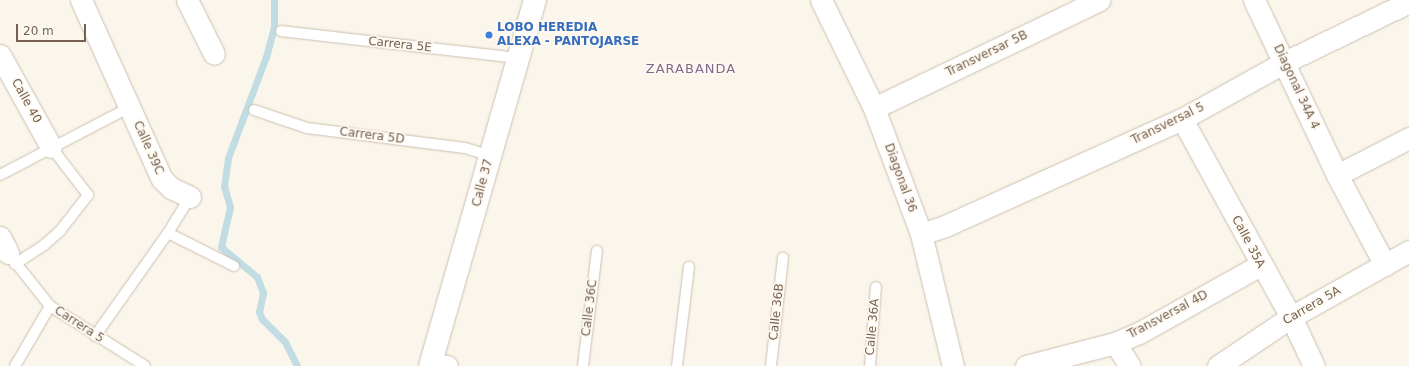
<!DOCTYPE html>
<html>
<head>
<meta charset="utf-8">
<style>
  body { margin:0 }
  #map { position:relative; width:1409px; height:366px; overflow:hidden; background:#fbf6eb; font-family:"DejaVu Sans",sans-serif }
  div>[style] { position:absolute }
  .stream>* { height:7px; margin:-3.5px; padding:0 3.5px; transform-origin:3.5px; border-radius:3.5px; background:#c1dce3 }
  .roads { filter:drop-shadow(0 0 1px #ccbfb2) drop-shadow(0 0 1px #ccbfb2) }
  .service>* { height:10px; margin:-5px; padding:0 5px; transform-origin:5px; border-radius:5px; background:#fff }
  .minor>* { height:21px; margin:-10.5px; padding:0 10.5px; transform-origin:10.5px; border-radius:10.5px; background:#fff }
  .secondary>* { height:22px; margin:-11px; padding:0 11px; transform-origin:11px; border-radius:11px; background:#fff }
  .dots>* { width:11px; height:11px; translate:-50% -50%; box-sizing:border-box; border:2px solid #fefaf2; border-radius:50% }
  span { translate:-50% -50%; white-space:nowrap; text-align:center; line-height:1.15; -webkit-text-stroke:3.5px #fefaf2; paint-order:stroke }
  .shop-label { font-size:12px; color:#366cbe; font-weight:700 }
  .left { translate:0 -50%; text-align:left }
  .street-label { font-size:12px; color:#745f50 }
  .neighbourhood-label { font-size:13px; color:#85688f; letter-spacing:1px }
  .scale { position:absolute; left:16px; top:24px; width:70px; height:18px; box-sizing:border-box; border:2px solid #745f50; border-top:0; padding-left:5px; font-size:12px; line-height:14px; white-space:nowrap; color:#745f50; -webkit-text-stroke:3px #fefaf2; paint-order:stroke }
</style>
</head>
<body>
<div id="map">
  <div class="stream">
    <div style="left:274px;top:0;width:27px;rotate:90deg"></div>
    <div style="left:274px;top:27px;width:28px;rotate:105deg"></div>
    <div style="left:267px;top:54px;width:111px;rotate:110.6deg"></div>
    <div style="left:228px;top:158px;width:28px;rotate:98deg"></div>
    <div style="left:224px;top:186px;width:22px;rotate:74deg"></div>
    <div style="left:230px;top:207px;width:41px;rotate:102.7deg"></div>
    <div style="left:221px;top:247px;width:47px;rotate:39.8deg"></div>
    <div style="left:257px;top:277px;width:17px;rotate:69deg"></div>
    <div style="left:263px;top:293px;width:19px;rotate:102deg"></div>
    <div style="left:259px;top:312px;width:8px;rotate:67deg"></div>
    <div style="left:262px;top:319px;width:33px;rotate:45deg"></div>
    <div style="left:285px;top:342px;width:27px;rotate:63deg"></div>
  </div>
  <div class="roads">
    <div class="service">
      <div style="left:281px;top:31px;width:240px;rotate:6.5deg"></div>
      <div style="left:254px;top:110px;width:56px;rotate:18.8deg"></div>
      <div style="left:307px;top:128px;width:159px;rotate:7.2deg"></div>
      <div style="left:465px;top:148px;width:27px;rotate:17deg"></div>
      <div style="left:0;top:175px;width:147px;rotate:-27.6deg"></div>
      <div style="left:168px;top:233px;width:74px;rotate:26.6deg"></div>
      <div style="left:5px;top:255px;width:4px;rotate:-34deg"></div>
      <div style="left:8px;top:253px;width:68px;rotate:51.6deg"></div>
      <div style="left:50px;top:306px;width:112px;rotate:32.3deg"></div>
      <div style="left:15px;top:264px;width:35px;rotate:-33deg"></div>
      <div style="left:44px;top:245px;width:21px;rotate:-41deg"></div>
      <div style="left:60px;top:231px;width:46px;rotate:-52.1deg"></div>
      <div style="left:88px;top:195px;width:61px;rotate:-127.6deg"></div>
      <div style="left:95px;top:336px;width:126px;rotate:-54.7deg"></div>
      <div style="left:168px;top:233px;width:42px;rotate:-58.6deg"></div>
      <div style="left:15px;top:366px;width:69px;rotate:-59.7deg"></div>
      <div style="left:583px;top:366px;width:116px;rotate:-83.1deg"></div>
      <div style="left:677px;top:366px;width:100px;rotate:-83.1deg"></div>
      <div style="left:771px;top:366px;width:109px;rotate:-83.7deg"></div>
      <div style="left:870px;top:366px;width:79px;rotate:-85.7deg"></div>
    </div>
    <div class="minor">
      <div style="left:81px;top:0;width:196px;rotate:65.7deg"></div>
      <div style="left:162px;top:179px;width:13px;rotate:45deg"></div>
      <div style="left:171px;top:188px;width:21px;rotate:25deg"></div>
      <div style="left:187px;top:0;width:60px;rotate:63.4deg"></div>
      <div style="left:821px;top:0;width:120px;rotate:63.9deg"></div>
      <div style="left:874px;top:108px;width:134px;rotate:69.5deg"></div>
      <div style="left:921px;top:234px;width:136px;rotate:76.4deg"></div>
      <div style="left:1254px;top:0;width:194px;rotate:64.6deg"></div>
      <div style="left:1337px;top:175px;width:102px;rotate:61.9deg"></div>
      <div style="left:0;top:55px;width:105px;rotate:61deg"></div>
      <div style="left:874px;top:108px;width:250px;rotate:-25.6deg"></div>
      <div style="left:1182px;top:119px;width:226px;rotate:61.2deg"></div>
      <div style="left:1291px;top:317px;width:54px;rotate:64.9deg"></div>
      <div style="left:1337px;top:175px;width:81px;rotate:-27.2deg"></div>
      <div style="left:921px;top:234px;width:25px;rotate:-18deg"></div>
      <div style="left:945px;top:226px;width:260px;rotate:-24.3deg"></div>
      <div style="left:1182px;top:119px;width:118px;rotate:-29deg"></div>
      <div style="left:1285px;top:62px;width:138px;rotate:-25.8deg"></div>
      <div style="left:0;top:237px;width:18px;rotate:63deg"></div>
      <div style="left:1115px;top:343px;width:27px;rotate:57deg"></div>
      <div style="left:431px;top:364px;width:16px;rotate:7deg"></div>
      <div style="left:1026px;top:366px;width:92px;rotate:-14.5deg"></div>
      <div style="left:1115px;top:343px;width:26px;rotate:-23deg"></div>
      <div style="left:1139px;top:333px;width:139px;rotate:-29.3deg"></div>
      <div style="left:1218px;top:366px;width:88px;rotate:-33.9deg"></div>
      <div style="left:1291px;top:317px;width:135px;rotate:-29.2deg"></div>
    </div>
    <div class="secondary">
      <div style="left:430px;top:366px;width:381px;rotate:-74deg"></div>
    </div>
  </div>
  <div class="dots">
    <div style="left:489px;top:35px;background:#3f7fe0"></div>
  </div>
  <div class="shop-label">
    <span class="left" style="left:497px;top:35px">LOBO HEREDIA<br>ALEXA - PANTOJARSE</span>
  </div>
  <div class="street-label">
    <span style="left:400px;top:45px;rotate:6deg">Carrera 5E</span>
    <span style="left:987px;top:54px;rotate:-26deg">Transversar 5B</span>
    <span style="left:1296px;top:87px;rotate:65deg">Diagonal 34A 4</span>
    <span style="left:26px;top:101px;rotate:61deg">Calle 40</span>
    <span style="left:1168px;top:124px;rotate:-26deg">Transversal 5</span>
    <span style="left:372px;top:136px;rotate:7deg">Carrera 5D</span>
    <span style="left:148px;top:148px;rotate:66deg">Calle 39C</span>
    <span style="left:900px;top:178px;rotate:70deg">Diagonal 36</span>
    <span style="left:483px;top:183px;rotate:-75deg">Calle 37</span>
    <span style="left:1248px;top:242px;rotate:62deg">Calle 35A</span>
    <span style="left:1312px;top:306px;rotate:-30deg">Carrera 5A</span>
    <span style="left:590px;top:308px;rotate:-83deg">Calle 36C</span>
    <span style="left:777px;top:312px;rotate:-84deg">Calle 36B</span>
    <span style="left:1168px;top:315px;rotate:-28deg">Transversal 4D</span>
    <span style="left:79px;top:325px;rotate:33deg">Carrera 5</span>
    <span style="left:873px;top:327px;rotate:-85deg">Calle 36A</span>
  </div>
  <div class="neighbourhood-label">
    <span style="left:691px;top:69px">ZARABANDA</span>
  </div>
  <div class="scale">20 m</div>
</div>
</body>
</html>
